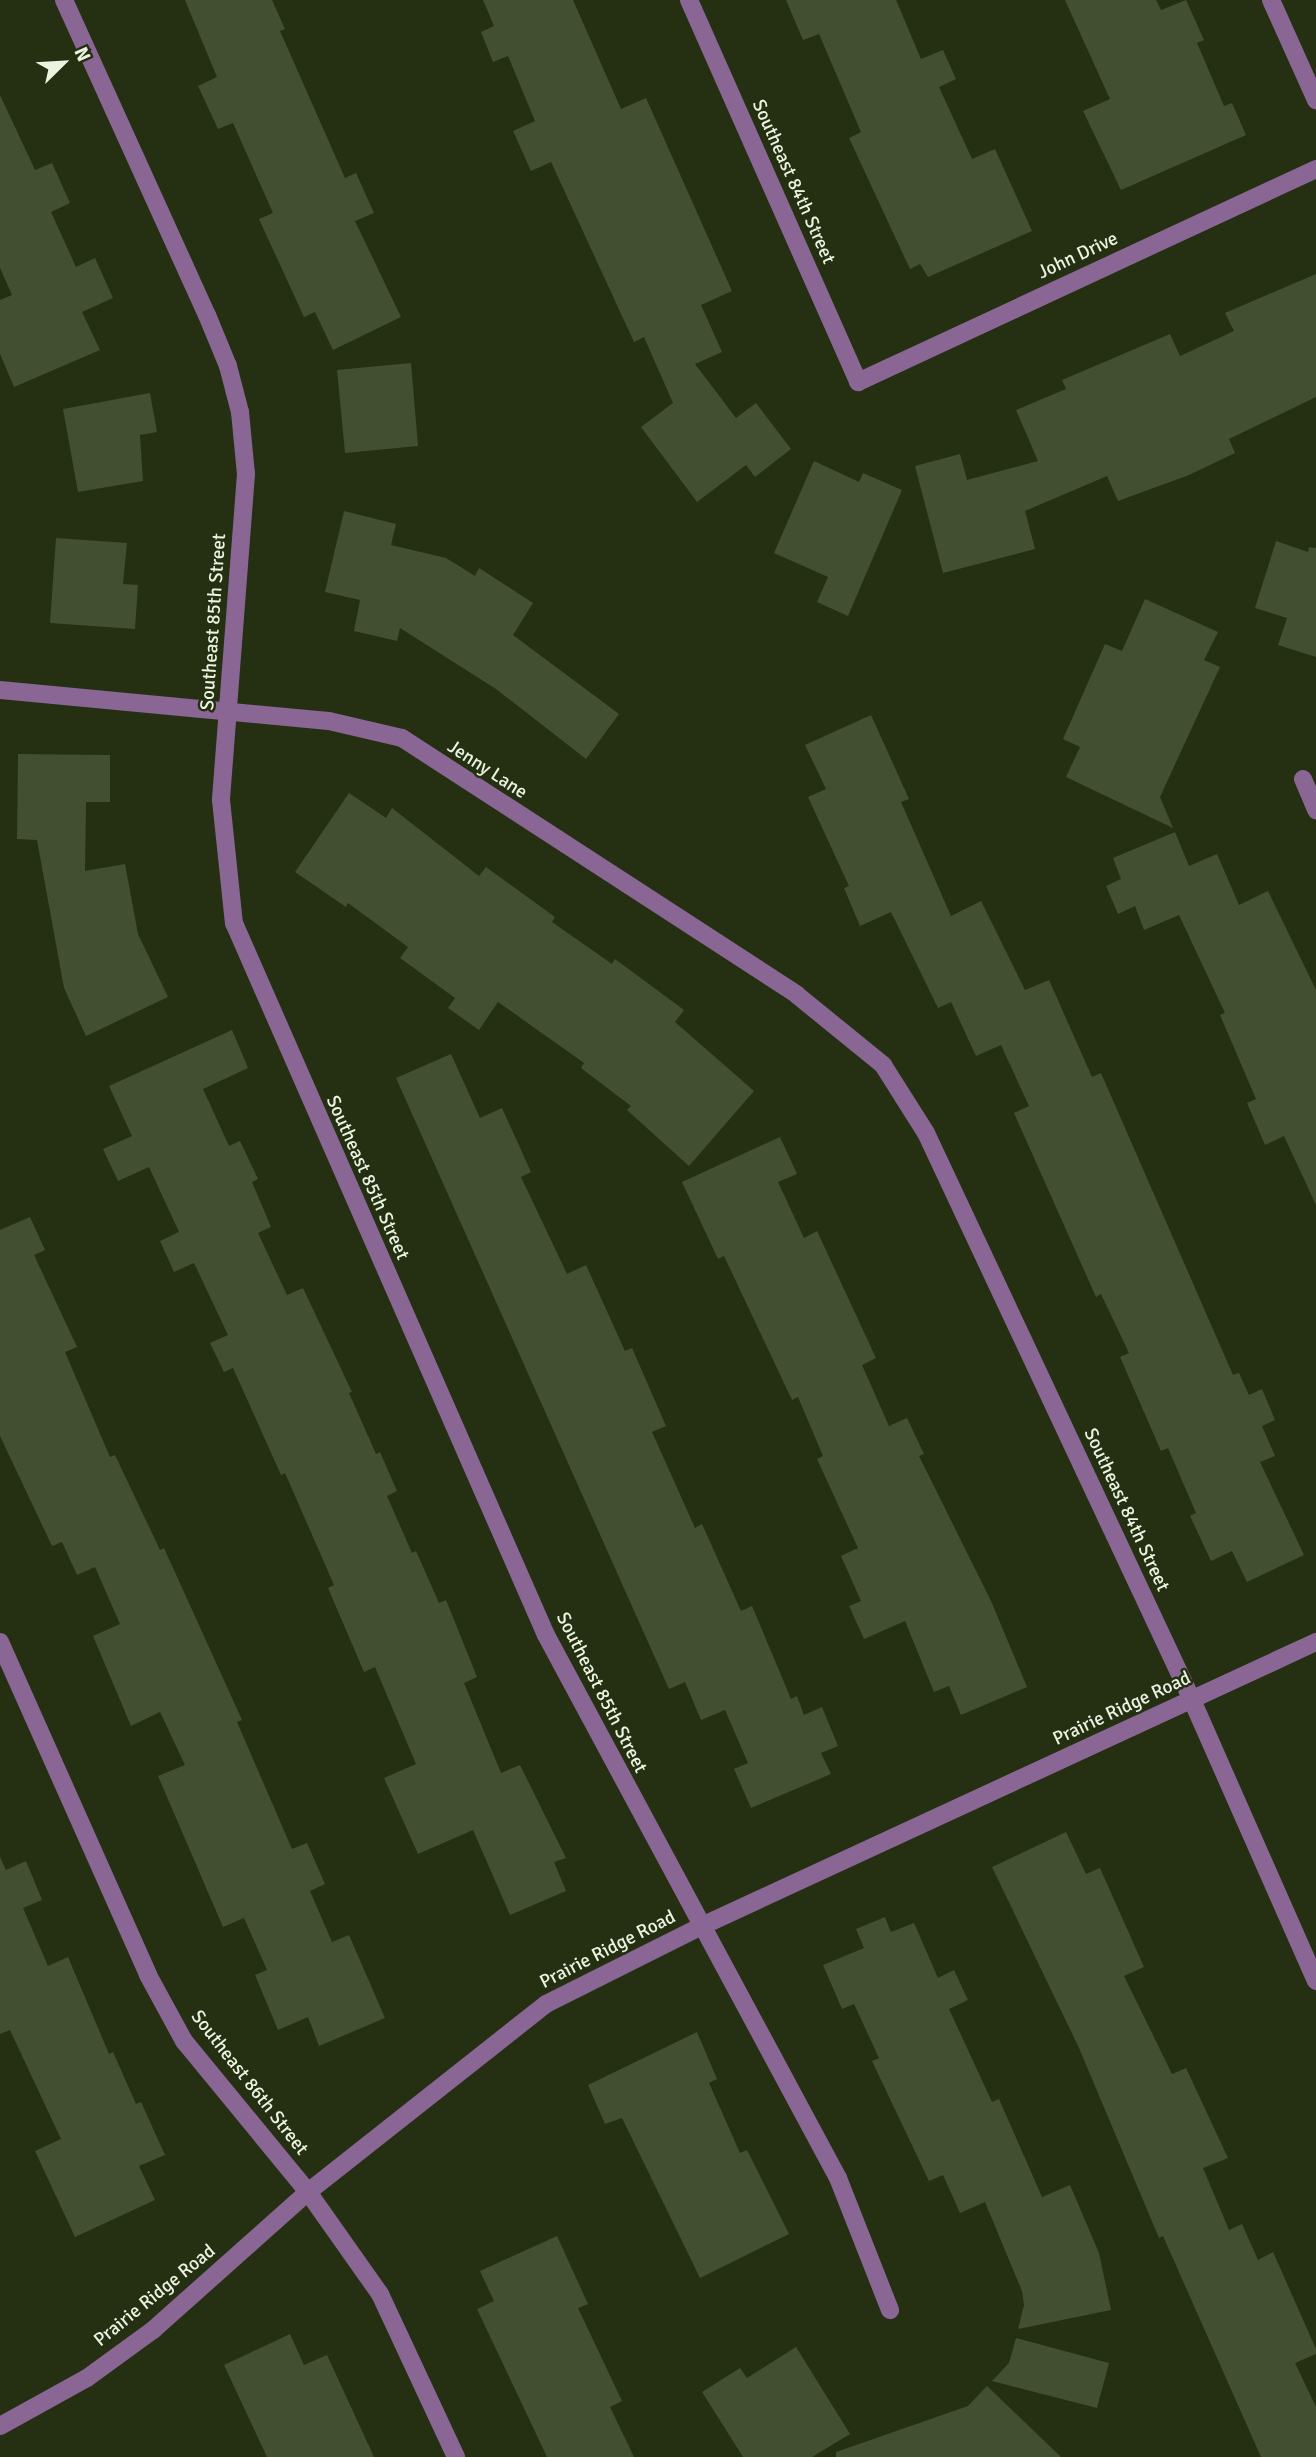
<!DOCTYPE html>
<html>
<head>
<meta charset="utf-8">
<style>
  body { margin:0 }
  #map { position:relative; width:1316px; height:2457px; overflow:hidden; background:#253013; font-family:Signika,sans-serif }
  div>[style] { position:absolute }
  .building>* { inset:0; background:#434f31 }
  .minor>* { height:18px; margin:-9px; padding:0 9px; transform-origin:9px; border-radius:9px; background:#8a6695 }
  span { translate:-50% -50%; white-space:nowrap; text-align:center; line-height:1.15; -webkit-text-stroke:5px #253013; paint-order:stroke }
  .street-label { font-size:19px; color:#ebf3e1 }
  .north { position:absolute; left:28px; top:28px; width:70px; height:70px; -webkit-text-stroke:5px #253013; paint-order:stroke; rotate:66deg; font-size:19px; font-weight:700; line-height:28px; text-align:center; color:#ebf3e1 }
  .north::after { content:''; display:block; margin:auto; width:24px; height:32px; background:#ebf3e1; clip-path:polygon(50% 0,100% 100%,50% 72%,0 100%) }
</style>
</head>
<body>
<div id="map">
  <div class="building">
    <div style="clip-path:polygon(185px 0,272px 0,285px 29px,280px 31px,345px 178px,356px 173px,374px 213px,355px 221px,401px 317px,333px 350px,315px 312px,304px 317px,259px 219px,273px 213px,233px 123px,218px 129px,198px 86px,217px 77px)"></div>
    <div style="clip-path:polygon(483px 0,573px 0,621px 109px,646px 98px,732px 291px,701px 305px,722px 352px,695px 364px,736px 418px,756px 403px,791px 449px,755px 477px,746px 465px,697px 502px,641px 427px,673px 403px,644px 337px,634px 342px,551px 162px,531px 171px,513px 131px,535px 121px,508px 56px,493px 62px,481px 32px,494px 26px)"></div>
    <div style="clip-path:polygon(786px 0,896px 0,921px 59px,943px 50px,956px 79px,939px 87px,972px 159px,995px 149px,1032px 231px,928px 277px,920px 264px,910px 269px,849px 138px,861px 132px,819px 34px,803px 40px)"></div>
    <div style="clip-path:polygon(1065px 0,1156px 0,1161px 10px,1186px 0,1204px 40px,1197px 43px,1224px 106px,1232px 103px,1246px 135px,1121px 190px,1083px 111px,1110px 99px)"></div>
    <div style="clip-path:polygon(0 95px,35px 170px,52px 163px,70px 203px,51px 212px,76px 267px,95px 258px,113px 298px,82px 312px,100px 350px,14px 387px,0 354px,0 300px,12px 295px,0 268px)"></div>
    <div style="clip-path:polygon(1316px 274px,1316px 397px,1229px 439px,1235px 453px,1189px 475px,1118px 501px,1107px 476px,1025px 511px,1035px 549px,943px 573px,915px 466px,960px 454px,967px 480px,1038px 461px,1016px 410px,1066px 389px,1062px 380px,1170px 334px,1180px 356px,1234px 331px,1225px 313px)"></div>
    <div style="clip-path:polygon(411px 363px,418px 446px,345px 453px,337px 370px)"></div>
    <div style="clip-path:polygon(150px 393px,157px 432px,140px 435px,143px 481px,78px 492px,63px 409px)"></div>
    <div style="clip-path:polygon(814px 461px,859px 482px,863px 473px,902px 490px,848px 616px,817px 602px,828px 577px,774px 553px)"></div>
    <div style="clip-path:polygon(344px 511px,396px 524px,391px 545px,446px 558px,475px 576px,479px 568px,533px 603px,513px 635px,619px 714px,586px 759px,496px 689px,400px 628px,397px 641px,354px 631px,360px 600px,325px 592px)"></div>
    <div style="clip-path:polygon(56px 538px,127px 543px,123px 584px,138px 585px,135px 629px,50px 623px)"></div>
    <div style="clip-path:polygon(1276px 541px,1308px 552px,1309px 547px,1316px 548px,1316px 657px,1278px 645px,1287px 618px,1255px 608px)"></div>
    <div style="clip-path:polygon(1145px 599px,1218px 632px,1204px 660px,1220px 667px,1160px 797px,1173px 828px,1066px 777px,1080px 747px,1063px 739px,1105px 644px,1122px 651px)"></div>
    <div style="clip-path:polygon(871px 715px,909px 799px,901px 802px,951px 916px,981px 901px,1025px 990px,1049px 980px,1092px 1077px,1101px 1073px,1233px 1375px,1239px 1373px,1249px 1395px,1262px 1389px,1275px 1420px,1262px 1426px,1275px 1456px,1260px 1462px,1304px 1555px,1247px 1582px,1232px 1551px,1211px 1561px,1190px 1516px,1196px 1513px,1168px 1448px,1161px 1451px,1120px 1357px,1129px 1353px,1101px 1294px,1096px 1297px,1014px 1113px,1029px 1106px,1001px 1045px,976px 1056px,951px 1002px,938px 1008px,891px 912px,860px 926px,844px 888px,849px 886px,808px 797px,826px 789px,805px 745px)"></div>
    <div style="clip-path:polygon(18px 754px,110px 755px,110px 802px,86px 802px,85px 871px,125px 864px,138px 934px,168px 997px,86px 1036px,64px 988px,37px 840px,17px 839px)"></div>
    <div style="clip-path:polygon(349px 793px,386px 818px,392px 808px,479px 876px,486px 867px,555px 917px,552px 922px,612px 964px,615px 959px,684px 1010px,675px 1022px,754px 1091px,689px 1166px,627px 1110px,631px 1106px,581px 1068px,584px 1063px,498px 1002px,479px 1030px,448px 1008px,455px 998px,400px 958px,408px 947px,348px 903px,346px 907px,295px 872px)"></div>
    <div style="clip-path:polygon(1175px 832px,1189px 866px,1217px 854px,1239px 905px,1268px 891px,1316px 990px,1316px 1205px,1284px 1136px,1265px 1145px,1247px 1103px,1256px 1099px,1220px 1015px,1225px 1013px,1179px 915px,1144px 930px,1135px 906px,1118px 914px,1106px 886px,1121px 879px,1113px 858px)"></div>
    <div style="clip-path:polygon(232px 1030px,248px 1068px,203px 1089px,229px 1146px,240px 1141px,258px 1179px,252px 1182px,271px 1227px,258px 1233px,287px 1295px,303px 1288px,352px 1392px,349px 1393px,376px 1454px,380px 1452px,397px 1491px,387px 1496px,412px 1553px,416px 1551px,439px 1603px,446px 1600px,477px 1677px,464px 1683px,501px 1773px,520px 1765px,566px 1858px,554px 1862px,566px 1891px,510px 1915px,473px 1830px,418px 1854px,384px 1778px,416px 1764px,375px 1667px,364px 1672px,328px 1588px,334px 1585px,285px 1473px,281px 1475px,233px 1368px,224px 1372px,210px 1343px,228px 1335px,194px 1263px,174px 1272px,160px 1241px,179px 1232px,149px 1167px,118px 1181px,103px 1149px,132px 1136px,109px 1086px)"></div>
    <div style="clip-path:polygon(451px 1054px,480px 1118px,502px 1108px,531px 1172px,521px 1177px,567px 1274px,586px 1265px,625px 1351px,632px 1348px,666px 1426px,652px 1432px,695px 1528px,702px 1524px,741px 1611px,752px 1606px,791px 1699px,797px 1696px,804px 1715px,822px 1707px,838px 1746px,821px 1753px,831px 1774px,751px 1808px,734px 1769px,748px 1763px,725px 1710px,701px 1720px,685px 1682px,669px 1689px,396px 1078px)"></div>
    <div style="clip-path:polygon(780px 1137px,797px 1174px,778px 1182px,804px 1238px,817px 1231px,876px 1358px,862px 1365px,889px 1426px,907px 1418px,924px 1454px,919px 1456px,991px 1601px,1027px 1687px,961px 1715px,949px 1686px,934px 1692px,905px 1621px,864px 1639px,849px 1606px,861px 1601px,841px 1556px,858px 1548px,817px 1459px,823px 1456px,798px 1397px,792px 1400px,724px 1256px,718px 1259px,682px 1182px)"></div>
    <div style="clip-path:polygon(30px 1217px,45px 1250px,34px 1255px,77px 1347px,65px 1352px,110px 1457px,115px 1455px,160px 1550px,164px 1548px,242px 1720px,237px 1722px,292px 1849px,307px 1843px,325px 1884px,310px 1891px,332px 1942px,349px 1935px,385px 2018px,319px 2046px,308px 2017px,278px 2030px,255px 1975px,267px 1970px,244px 1918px,223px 1927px,158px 1776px,185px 1765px,160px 1712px,131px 1726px,93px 1636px,120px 1624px,95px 1567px,77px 1575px,62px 1542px,52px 1546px,0 1436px,0 1230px)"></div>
    <div style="clip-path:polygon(1066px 1832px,1086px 1874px,1100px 1868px,1144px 1967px,1124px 1976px,1172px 2074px,1186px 2068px,1228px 2158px,1203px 2168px,1229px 2230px,1242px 2224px,1258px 2260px,1273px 2252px,1316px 2349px,1316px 2354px,1295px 2363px,1316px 2407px,1316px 2457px,1261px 2457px,1163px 2236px,1159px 2238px,1079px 2048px,992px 1867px)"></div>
    <div style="clip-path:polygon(0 1857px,6px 1870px,26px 1861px,42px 1900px,23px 1908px,48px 1966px,68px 1957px,109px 2054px,113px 2052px,136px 2104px,141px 2102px,165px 2155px,139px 2166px,155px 2200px,75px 2237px,35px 2151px,61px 2139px,10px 2030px,0 2034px)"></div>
    <div style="clip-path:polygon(885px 1917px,891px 1932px,914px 1923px,938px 1978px,954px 1970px,968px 2000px,949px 2009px,992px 2102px,999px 2099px,1042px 2197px,1070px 2185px,1099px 2253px,1111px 2310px,1018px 2329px,1024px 2305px,1022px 2291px,985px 2202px,960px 2213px,943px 2175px,929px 2181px,872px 2061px,879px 2058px,854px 2004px,842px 2009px,823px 1965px,864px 1948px,856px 1929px)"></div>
    <div style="clip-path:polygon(697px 2032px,717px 2079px,709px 2083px,740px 2153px,747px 2150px,789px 2234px,700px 2278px,622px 2118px,605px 2124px,588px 2085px)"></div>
    <div style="clip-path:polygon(557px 2236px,588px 2304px,578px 2308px,622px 2401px,610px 2407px,634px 2457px,547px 2457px,477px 2309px,494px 2301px,480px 2271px)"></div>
    <div style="clip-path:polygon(290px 2334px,304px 2365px,327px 2355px,374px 2457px,267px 2457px,224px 2365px)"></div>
    <div style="clip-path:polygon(1016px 2338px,1109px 2363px,1097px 2408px,992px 2381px,1009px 2363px)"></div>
    <div style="clip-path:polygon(796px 2347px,850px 2434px,812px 2457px,743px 2457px,702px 2392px,740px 2368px,747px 2378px)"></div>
    <div style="clip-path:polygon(987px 2386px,1061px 2457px,836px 2457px,836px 2452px,968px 2406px)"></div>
  </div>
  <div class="minor">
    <div style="left:64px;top:0;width:346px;rotate:65.6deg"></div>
    <div style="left:207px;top:315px;width:55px;rotate:67.6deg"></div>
    <div style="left:228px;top:366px;width:48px;rotate:75.4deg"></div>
    <div style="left:240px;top:412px;width:62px;rotate:84.5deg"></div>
    <div style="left:246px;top:474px;width:327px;rotate:94.4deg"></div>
    <div style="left:221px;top:800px;width:124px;rotate:84deg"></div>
    <div style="left:234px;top:923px;width:777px;rotate:66.34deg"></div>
    <div style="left:546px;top:1635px;width:617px;rotate:61.73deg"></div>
    <div style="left:838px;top:2178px;width:142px;rotate:68.5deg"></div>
    <div style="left:689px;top:0;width:418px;rotate:66.1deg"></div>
    <div style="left:858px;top:382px;width:505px;rotate:-24.94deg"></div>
    <div style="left:1271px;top:0;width:110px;rotate:65.8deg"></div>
    <div style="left:0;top:690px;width:330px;rotate:5.4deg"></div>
    <div style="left:329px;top:721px;width:75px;rotate:13.1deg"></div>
    <div style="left:402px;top:738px;width:471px;rotate:33deg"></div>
    <div style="left:797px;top:995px;width:111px;rotate:39.1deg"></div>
    <div style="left:883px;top:1065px;width:80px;rotate:57.7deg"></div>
    <div style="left:926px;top:1133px;width:626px;rotate:64.87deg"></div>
    <div style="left:1192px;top:1700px;width:307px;rotate:66.2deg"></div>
    <div style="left:1303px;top:779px;width:34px;rotate:67deg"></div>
    <div style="left:0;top:1642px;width:364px;rotate:66deg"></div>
    <div style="left:148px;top:1975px;width:75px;rotate:61.4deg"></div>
    <div style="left:184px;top:2041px;width:195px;rotate:50.6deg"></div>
    <div style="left:308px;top:2192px;width:125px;rotate:54.8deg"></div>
    <div style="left:380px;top:2294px;width:180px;rotate:65deg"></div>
    <div style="left:0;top:2426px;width:99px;rotate:-28.9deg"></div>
    <div style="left:87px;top:2378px;width:82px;rotate:-36deg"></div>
    <div style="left:153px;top:2330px;width:208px;rotate:-41.7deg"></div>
    <div style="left:308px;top:2192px;width:303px;rotate:-38.3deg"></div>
    <div style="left:546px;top:2004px;width:177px;rotate:-26.6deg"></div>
    <div style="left:704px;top:1925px;width:674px;rotate:-24.82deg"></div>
  </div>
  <div class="street-label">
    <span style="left:793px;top:182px;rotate:66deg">Southeast 84th Street</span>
    <span style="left:1078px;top:256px;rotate:-25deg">John Drive</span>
    <span style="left:214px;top:622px;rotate:-86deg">Southeast 85th Street</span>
    <span style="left:487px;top:770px;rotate:33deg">Jenny Lane</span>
    <span style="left:367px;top:1178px;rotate:66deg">Southeast 85th Street</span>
    <span style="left:1126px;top:1510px;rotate:65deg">Southeast 84th Street</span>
    <span style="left:601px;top:1693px;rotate:63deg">Southeast 85th Street</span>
    <span style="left:1122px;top:1709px;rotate:-25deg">Prairie Ridge Road</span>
    <span style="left:608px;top:1950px;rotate:-27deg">Prairie Ridge Road</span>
    <span style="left:249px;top:2083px;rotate:52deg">Southeast 86th Street</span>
    <span style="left:155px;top:2296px;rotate:-39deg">Prairie Ridge Road</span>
  </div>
  <div class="north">N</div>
</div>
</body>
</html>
